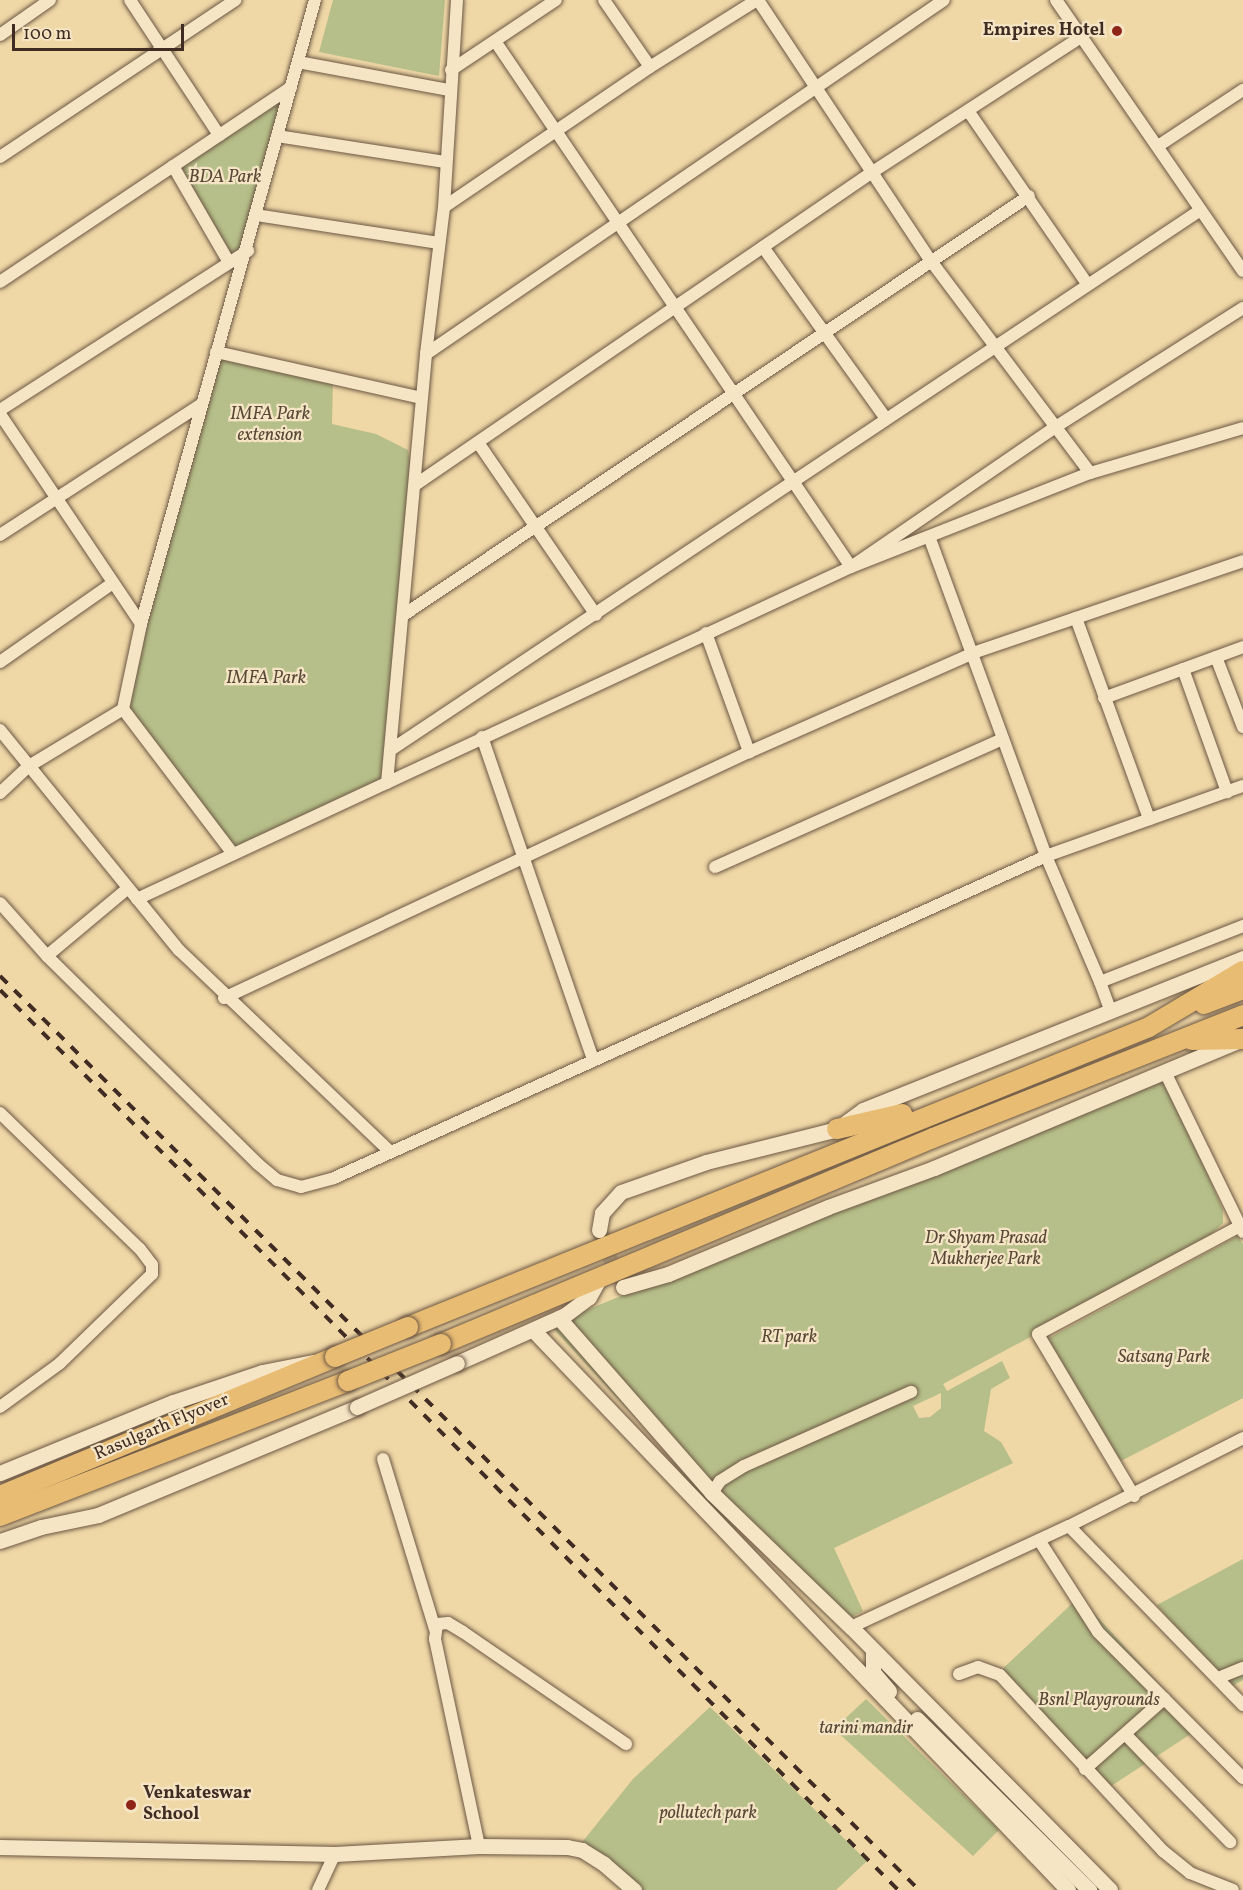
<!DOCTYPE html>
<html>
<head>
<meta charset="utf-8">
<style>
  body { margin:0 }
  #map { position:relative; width:1243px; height:1890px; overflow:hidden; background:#efd7a6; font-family:Vollkorn,serif }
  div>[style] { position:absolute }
  .green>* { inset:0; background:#b6bf89 }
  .tertiary-tunnel>* { height:15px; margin-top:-7.5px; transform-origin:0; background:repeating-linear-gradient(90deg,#ccb58c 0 15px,transparent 0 23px) }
  .roads { filter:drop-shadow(0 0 2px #6c5744) drop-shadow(0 0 2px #6c5744) }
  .minor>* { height:12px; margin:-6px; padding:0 6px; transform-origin:6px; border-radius:6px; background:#f5e5c5 }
  .tertiary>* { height:15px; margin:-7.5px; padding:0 7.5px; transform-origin:7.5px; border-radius:7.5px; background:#f5e5c5 }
  .trunk>* { height:20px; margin:-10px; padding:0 10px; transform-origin:10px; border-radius:10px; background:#e8bc73 }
  .rail>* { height:4px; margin-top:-2px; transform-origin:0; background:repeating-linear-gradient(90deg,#402c23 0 10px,transparent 0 20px) }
  .bridges { filter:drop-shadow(0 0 2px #6c5744) drop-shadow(0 0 2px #6c5744) }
  .tertiary-bridge>* { height:15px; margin:-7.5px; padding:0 7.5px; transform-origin:7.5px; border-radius:7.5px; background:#f5e5c5 }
  .trunk-bridge>* { height:20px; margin:-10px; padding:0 10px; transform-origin:10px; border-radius:10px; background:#e8bc73 }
  .dots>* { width:16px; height:16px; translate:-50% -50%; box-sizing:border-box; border:3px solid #f5e5c5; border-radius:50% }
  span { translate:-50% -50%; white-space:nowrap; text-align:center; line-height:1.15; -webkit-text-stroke:4.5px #f5e5c5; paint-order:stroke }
  .poi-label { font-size:18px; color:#402c23; font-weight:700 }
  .right { translate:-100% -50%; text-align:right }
  .left { translate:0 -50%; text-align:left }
  .park-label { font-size:18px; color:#584937; font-style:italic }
  .street-label { font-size:18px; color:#402c23 }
  .scale { position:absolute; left:12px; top:24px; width:172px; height:27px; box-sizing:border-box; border:3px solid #402c23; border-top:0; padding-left:8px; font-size:18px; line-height:21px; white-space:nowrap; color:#402c23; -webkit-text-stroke:4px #f5e5c5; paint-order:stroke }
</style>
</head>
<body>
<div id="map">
  <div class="green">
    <div style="clip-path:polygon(333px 0,445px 0,439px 76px,319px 52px)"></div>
    <div style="clip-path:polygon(291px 87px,248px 251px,228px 261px,173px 166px)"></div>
    <div style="clip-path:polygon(216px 352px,333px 378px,332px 424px,376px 434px,408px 450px,415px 485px,387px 783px,233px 854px,123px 709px)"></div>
    <div style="clip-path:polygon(evenodd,1164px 1074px,1223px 1210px,1223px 1223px,1199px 1246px,943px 1384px,947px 1391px,1002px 1361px,1010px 1378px,991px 1389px,984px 1431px,1001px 1442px,1013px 1463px,834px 1548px,863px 1611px,851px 1617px,705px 1493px,550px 1325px,1164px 1074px,941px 1393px,941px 1408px,930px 1417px,919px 1418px,913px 1406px,941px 1393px)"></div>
    <div style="clip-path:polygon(1238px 1236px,1243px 1244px,1243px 1398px,1121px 1461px,1047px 1339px)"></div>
    <div style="clip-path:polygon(1243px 1559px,1243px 1680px,1229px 1688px,1157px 1605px)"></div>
    <div style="clip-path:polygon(1079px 1597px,1200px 1728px,1105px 1790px,997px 1674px)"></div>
    <div style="clip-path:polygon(866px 1699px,999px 1830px,973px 1856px,834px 1729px)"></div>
    <div style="clip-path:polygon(710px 1707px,867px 1861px,836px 1890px,635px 1890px,579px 1846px,633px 1779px)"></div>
  </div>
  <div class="tertiary-tunnel">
    <div style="left:599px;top:1230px;width:53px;rotate:67.8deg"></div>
  </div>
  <div class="roads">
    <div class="minor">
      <div style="left:130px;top:0;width:162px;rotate:56.6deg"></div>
      <div style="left:604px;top:0;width:81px;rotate:55.5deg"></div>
      <div style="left:758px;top:0;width:313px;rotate:56.5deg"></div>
      <div style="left:931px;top:261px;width:265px;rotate:53.1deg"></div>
      <div style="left:1056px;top:0;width:329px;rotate:55.4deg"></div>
      <div style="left:0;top:35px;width:61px;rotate:-35deg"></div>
      <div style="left:495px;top:41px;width:635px;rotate:55.91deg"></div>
      <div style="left:851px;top:567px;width:250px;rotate:-34.4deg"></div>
      <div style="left:1057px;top:426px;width:220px;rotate:-32.4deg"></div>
      <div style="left:298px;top:62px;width:154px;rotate:10.5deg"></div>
      <div style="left:451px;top:70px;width:126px;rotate:-33.7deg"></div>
      <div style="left:969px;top:112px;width:209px;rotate:55.5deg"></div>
      <div style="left:277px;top:136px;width:170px;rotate:8.8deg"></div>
      <div style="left:1158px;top:146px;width:102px;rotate:-33.4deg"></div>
      <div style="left:0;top:157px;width:283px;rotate:-33.7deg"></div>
      <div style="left:173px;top:166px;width:110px;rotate:59.9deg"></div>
      <div style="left:444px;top:207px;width:249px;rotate:-34.2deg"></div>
      <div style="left:650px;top:67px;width:126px;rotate:-32.1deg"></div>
      <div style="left:256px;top:215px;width:184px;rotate:8.7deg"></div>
      <div style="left:763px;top:247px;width:211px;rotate:54.4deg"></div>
      <div style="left:0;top:282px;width:350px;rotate:-33.8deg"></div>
      <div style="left:216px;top:352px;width:210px;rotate:12.6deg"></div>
      <div style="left:426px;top:354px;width:627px;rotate:-34.35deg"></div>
      <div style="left:0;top:410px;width:295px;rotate:-32.7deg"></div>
      <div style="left:0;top:414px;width:253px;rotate:56.1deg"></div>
      <div style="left:479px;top:444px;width:207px;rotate:55.6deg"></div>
      <div style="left:415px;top:485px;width:556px;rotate:-34.38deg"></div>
      <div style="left:874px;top:171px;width:247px;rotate:-32.9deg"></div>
      <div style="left:0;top:535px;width:241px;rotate:-33deg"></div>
      <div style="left:930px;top:539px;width:338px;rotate:69.9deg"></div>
      <div style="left:1046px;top:856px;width:137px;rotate:66.8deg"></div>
      <div style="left:1100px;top:982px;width:154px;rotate:-21.4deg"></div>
      <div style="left:405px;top:614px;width:751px;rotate:-33.82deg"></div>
      <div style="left:1076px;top:618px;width:214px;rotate:70deg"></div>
      <div style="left:706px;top:633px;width:127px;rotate:70.1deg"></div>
      <div style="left:1216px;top:657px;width:75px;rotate:68.9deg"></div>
      <div style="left:0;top:662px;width:138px;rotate:-35deg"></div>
      <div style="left:1183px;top:669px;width:131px;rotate:70.3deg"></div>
      <div style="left:1104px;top:698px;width:148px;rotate:-20.1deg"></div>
      <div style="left:123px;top:709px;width:182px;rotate:52.8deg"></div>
      <div style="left:0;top:730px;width:284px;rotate:50.9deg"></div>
      <div style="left:179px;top:950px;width:289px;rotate:43.7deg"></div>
      <div style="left:482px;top:737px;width:341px;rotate:71deg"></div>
      <div style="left:392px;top:749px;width:970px;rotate:-33.69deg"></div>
      <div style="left:387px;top:783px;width:431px;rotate:-84.8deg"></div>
      <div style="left:426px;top:354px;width:148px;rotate:-83deg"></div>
      <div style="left:444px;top:207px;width:207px;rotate:-86.4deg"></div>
      <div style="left:0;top:793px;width:40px;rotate:-43deg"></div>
      <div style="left:29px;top:766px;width:110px;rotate:-31.2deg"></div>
      <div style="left:123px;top:709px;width:87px;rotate:-78deg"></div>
      <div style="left:141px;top:624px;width:648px;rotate:-74.42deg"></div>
      <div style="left:715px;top:867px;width:315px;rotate:-24deg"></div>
      <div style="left:127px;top:889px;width:104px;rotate:140.1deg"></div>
      <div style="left:47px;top:956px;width:296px;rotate:44.6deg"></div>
      <div style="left:258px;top:1164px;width:25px;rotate:40deg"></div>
      <div style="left:277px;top:1180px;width:25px;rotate:16deg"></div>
      <div style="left:301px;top:1187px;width:34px;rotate:-15deg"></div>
      <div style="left:334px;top:1178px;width:781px;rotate:-24.33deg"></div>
      <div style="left:1046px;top:856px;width:209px;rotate:-19.6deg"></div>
      <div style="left:137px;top:899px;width:787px;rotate:-24.94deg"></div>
      <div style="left:851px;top:567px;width:257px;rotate:-21.5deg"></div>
      <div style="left:1090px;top:473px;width:159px;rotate:-16.4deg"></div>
      <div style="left:0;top:903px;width:71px;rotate:48.4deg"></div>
      <div style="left:1100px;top:982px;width:32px;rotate:70deg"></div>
      <div style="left:224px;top:998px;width:580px;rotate:-25.11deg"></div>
      <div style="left:749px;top:752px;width:245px;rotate:-23.8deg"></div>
      <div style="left:973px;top:653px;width:285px;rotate:-18.8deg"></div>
      <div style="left:1165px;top:1072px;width:178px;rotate:64deg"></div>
      <div style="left:0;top:1113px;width:195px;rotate:44.2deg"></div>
      <div style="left:140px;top:1249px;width:20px;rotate:53deg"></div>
      <div style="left:152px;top:1265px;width:9px;rotate:90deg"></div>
      <div style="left:152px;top:1274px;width:129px;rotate:135.9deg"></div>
      <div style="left:59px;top:1364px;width:73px;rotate:143.9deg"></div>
      <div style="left:383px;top:1459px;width:178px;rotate:73deg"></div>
      <div style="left:712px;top:1493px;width:14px;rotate:-56deg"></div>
      <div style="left:720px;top:1481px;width:28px;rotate:-32deg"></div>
      <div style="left:744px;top:1466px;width:183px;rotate:-23.9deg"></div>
      <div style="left:1134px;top:1496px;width:188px;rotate:-120.7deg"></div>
      <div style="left:1038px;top:1334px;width:229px;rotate:-28.1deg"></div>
      <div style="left:1069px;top:1526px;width:195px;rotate:-26.8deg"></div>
      <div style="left:1039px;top:1540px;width:109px;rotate:57.3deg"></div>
      <div style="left:1098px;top:1632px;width:206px;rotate:45.2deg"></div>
      <div style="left:851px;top:1627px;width:240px;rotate:-24.9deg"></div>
      <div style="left:1069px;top:1526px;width:250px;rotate:45.8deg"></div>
      <div style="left:959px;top:1674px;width:20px;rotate:-20deg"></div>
      <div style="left:978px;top:1667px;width:23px;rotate:20deg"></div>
      <div style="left:1000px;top:1675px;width:240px;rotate:47.2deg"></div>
      <div style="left:1163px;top:1851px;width:35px;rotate:39deg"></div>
      <div style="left:1190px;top:1873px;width:46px;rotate:21.6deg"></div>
      <div style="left:1218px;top:1678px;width:27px;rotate:-22deg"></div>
      <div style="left:1125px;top:1734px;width:151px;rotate:45.8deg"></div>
      <div style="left:1085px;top:1769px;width:106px;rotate:-41.5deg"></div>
      <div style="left:479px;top:1846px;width:212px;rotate:-102deg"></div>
      <div style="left:435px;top:1639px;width:15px;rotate:-82deg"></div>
      <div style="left:437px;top:1624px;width:11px;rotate:-5deg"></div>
      <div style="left:448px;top:1623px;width:17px;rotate:31deg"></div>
      <div style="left:463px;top:1632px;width:198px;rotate:34.5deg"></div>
      <div style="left:318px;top:1890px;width:40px;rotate:-65deg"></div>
    </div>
    <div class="tertiary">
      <div style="left:599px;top:1230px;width:17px;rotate:-80deg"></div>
      <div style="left:602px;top:1213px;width:28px;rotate:-48deg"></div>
      <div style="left:621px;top:1192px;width:90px;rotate:-19.4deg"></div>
      <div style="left:706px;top:1162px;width:135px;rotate:-14.1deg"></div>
      <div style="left:837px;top:1129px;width:32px;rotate:-36deg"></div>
      <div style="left:863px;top:1110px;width:409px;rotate:-21.8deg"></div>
      <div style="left:623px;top:1287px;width:47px;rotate:-16.1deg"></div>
      <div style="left:668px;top:1274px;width:173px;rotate:-22.7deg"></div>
      <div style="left:828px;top:1207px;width:113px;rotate:-20.2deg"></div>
      <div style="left:934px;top:1168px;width:329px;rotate:-22.7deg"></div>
      <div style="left:559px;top:1318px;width:232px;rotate:48.8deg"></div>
      <div style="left:712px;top:1493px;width:193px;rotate:44deg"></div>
      <div style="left:851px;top:1627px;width:369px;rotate:45.4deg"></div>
      <div style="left:534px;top:1331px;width:773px;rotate:46.31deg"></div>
      <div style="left:457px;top:1363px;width:118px;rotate:-24deg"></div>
      <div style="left:565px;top:1315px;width:30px;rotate:-37deg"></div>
      <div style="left:589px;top:1297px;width:23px;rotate:-61deg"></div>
      <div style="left:0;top:1473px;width:187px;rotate:-22.3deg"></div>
      <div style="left:173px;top:1402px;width:94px;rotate:-18.6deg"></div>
      <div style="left:262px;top:1372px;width:52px;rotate:-11.1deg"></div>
      <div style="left:0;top:1541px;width:43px;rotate:-18.9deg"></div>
      <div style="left:41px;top:1527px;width:58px;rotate:-11.9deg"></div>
      <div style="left:98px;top:1515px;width:281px;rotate:-22.6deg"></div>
      <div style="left:873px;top:1651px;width:21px;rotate:90deg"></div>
      <div style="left:873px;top:1672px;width:25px;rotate:50deg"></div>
      <div style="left:917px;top:1719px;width:243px;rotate:44.8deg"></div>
      <div style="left:0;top:1847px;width:335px;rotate:1.2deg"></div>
      <div style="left:335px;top:1854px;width:144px;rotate:-3.2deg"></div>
      <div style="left:479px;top:1846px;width:88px;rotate:0.7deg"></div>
      <div style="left:567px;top:1847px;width:15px;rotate:11deg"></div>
      <div style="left:582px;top:1850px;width:26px;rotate:32deg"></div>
      <div style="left:604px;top:1864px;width:40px;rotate:41deg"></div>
    </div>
    <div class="trunk">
      <div style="left:1204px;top:1004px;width:42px;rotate:-21deg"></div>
      <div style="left:1192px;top:1040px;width:51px;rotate:-1.1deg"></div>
      <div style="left:837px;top:1129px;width:67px;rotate:-13deg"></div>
      <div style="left:408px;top:1327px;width:799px;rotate:-22.04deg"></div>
      <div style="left:1149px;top:1027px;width:109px;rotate:-30.8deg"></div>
      <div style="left:441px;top:1344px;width:533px;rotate:-22.72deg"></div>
      <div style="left:933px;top:1138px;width:334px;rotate:-21.6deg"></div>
      <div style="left:0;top:1496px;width:363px;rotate:-22.5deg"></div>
      <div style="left:0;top:1516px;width:373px;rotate:-21.2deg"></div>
    </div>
  </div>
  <div class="rail">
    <div style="left:0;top:976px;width:1296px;rotate:44.84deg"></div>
    <div style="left:0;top:990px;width:1271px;rotate:45.06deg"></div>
  </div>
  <div class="bridges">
    <div class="tertiary-bridge">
      <div style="left:357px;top:1407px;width:109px;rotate:-23.7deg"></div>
    </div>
    <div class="trunk-bridge">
      <div style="left:335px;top:1357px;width:79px;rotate:-22.3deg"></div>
      <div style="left:348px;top:1381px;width:100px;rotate:-21.7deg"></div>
    </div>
  </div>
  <div class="dots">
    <div style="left:1117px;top:31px;background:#8f2418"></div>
    <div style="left:131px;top:1805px;background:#8f2418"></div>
  </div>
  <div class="poi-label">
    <span class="right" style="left:1105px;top:31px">Empires Hotel</span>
    <span class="left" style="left:143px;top:1805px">Venkateswar<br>School</span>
  </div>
  <div class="park-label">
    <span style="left:225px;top:178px">BDA Park</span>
    <span style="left:270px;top:426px">IMFA Park<br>extension</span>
    <span style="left:266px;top:679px">IMFA Park</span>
    <span style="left:986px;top:1250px">Dr Shyam Prasad<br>Mukherjee Park</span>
    <span style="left:789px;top:1338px">RT park</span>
    <span style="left:1164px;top:1358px">Satsang Park</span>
    <span style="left:1099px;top:1701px">Bsnl Playgrounds</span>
    <span style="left:866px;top:1729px">tarini mandir</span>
    <span style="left:708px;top:1814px">pollutech park</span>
  </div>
  <div class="street-label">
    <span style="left:162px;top:1428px;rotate:-23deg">Rasulgarh Flyover</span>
  </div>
  <div class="scale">100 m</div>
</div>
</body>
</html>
